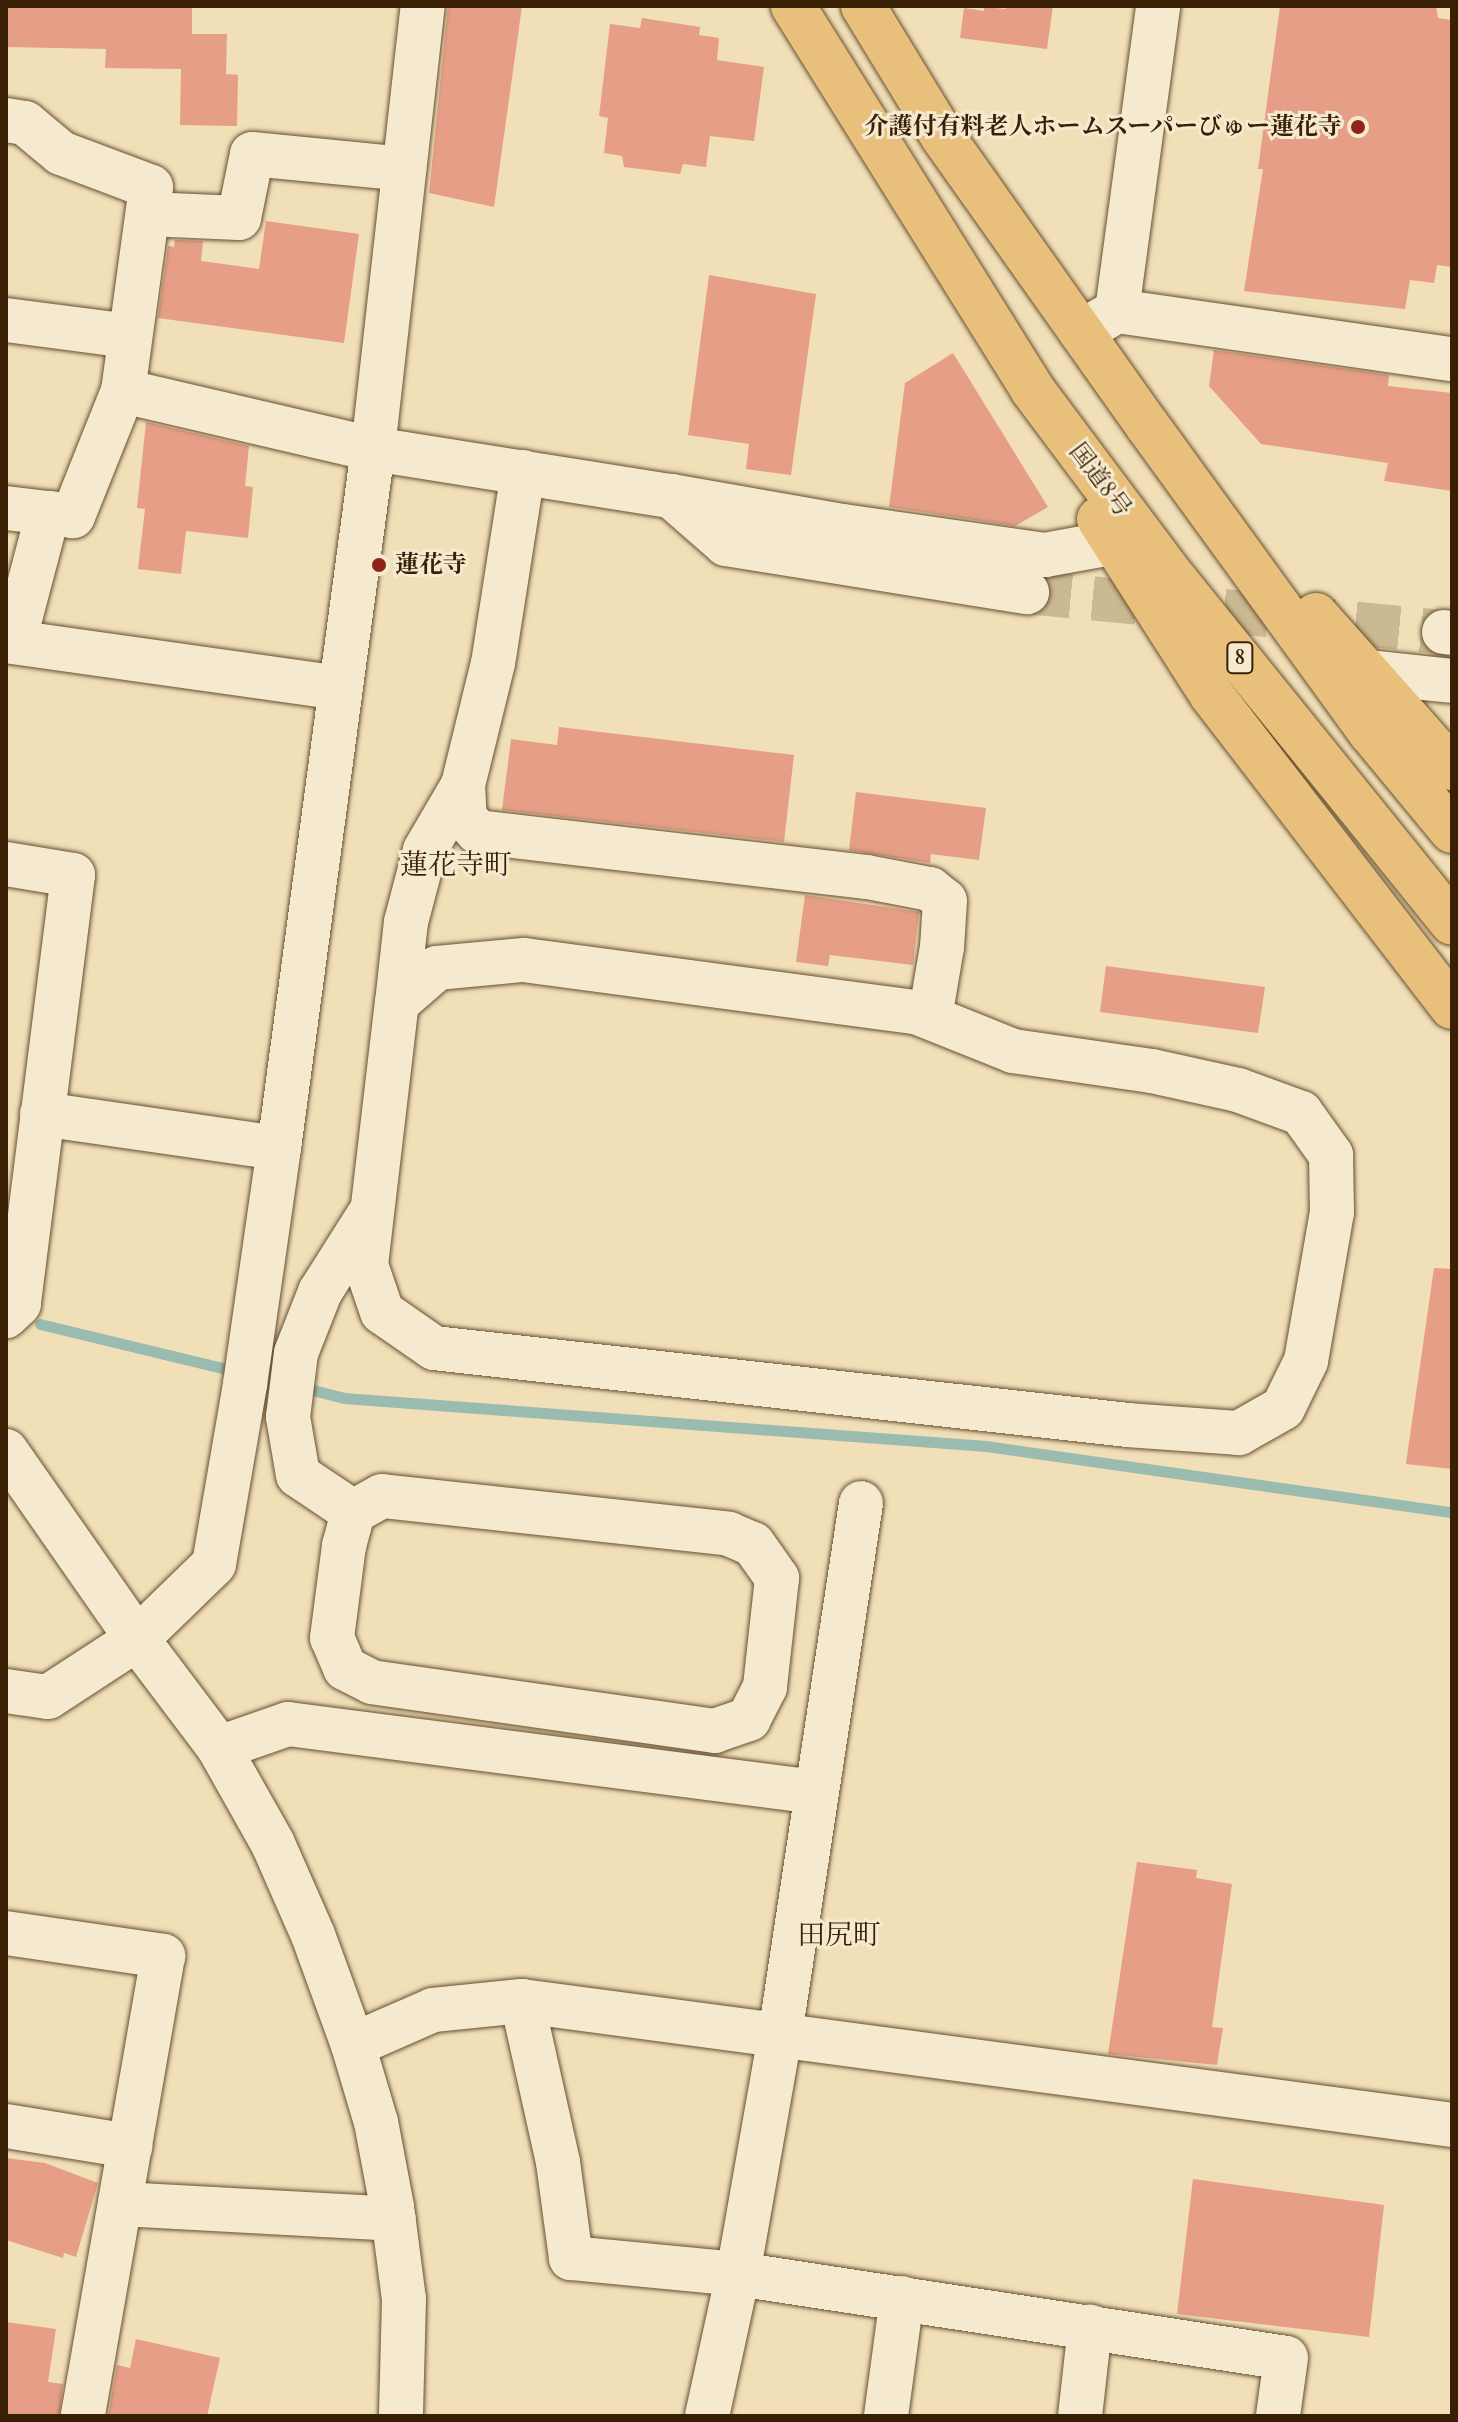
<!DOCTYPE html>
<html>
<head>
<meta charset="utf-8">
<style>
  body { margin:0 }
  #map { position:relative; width:1458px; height:2422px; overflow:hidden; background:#f0dfb7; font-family:Cardo,"Noto Serif JP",serif }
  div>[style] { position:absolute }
  .stream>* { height:11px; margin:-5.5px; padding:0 5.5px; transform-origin:5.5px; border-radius:5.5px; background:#9abcb0 }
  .building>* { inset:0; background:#e69e86 }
  .minor-tunnel>* { height:44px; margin-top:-22px; transform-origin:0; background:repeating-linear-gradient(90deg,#cbb993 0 44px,transparent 0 66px) }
  .roads { filter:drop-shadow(0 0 2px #674f31) drop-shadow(0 0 2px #674f31) }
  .minor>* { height:44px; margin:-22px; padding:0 22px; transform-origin:22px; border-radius:22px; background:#f5ead0 }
  .highway>* { height:44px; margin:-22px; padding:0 22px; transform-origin:22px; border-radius:22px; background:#e8c07c }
  .dots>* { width:22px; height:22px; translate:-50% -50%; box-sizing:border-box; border:4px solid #f5ead0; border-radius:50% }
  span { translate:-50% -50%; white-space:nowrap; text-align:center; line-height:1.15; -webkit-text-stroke:6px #f5ead0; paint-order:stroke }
  .shield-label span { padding:2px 6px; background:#f5ead0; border:2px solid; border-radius:6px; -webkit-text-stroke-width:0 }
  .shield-label { font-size:22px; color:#391f04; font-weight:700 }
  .poi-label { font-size:24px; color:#391f04; font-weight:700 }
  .right { translate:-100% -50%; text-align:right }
  .left { translate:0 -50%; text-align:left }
  .street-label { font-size:24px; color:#391f04 }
  .quarter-label { font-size:28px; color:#391f04 }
  .frame { position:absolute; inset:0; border:8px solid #391f04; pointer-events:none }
</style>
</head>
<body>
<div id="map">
  <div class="stream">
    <div style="left:40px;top:1324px;width:204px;rotate:13.6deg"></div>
    <div style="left:301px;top:1387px;width:44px;rotate:14.3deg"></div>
    <div style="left:344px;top:1398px;width:644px;rotate:4.28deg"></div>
    <div style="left:986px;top:1446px;width:471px;rotate:8.1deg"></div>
  </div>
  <div class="building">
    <div style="clip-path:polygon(6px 6px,192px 6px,192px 34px,227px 34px,226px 74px,238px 75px,237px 126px,180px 125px,181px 69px,105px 68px,106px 49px,6px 47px)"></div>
    <div style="clip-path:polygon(448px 6px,522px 6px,494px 207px,429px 193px)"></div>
    <div style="clip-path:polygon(1006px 6px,1053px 6px,1047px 49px,960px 38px,964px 8px,984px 11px,984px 7px,1006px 9px)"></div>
    <div style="clip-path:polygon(1280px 6px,1436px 6px,1438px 18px,1452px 20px,1452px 267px,1437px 265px,1434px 283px,1410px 280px,1405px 309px,1244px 291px,1263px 169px,1258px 169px)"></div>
    <div style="clip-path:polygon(642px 18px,700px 27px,699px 35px,719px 38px,717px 60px,764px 67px,754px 141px,710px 136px,706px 167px,683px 164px,680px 174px,624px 167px,622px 156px,604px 153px,608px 118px,599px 116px,610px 24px,640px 28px)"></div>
    <div style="clip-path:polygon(266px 221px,359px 234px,344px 343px,158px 318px,168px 246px,174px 247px,175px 240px,203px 241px,201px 261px,259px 269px)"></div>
    <div style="clip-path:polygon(709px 275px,816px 294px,791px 475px,746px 469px,749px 444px,688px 435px)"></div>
    <div style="clip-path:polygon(1214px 350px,1389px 375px,1388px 386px,1452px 393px,1452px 491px,1384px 481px,1388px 463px,1261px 444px,1209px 386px)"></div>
    <div style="clip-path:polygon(953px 353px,1048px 507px,1015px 526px,889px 507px,905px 383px)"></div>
    <div style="clip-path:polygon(146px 422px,249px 446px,245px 486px,253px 487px,248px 538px,186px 531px,181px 574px,138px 569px,145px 509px,137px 508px)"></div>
    <div style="clip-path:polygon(559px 727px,794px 755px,784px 842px,502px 810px,511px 739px,557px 745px)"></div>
    <div style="clip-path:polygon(856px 792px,986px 808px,979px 860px,931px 854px,930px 863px,849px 850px)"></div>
    <div style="clip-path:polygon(805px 895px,919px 912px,913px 965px,830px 955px,828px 966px,796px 962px)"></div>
    <div style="clip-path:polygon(1106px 966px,1265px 987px,1258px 1033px,1100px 1012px)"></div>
    <div style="clip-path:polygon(1434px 1268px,1452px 1269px,1452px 1469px,1406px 1464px)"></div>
    <div style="clip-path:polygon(1137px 1862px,1197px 1870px,1196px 1878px,1232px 1884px,1212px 2027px,1223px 2028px,1217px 2065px,1108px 2054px)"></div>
    <div style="clip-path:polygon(6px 2158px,45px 2163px,98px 2183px,76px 2257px,64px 2253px,63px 2258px,6px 2240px)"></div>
    <div style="clip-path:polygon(1193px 2179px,1384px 2205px,1369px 2337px,1177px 2314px)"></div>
    <div style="clip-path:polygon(6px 2322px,56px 2329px,48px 2382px,63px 2384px,59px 2416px,6px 2416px)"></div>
    <div style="clip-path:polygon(136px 2339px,220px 2358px,207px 2416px,108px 2416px,117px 2365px,130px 2368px)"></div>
  </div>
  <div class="minor-tunnel">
    <div style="left:1027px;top:592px;width:419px;rotate:5.5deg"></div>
  </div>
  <div class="roads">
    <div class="minor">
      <div style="left:6px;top:120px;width:19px;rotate:9deg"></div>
      <div style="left:25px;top:123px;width:47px;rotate:39.8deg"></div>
      <div style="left:61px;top:153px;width:96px;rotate:20.7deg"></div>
      <div style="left:151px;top:187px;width:206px;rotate:97.8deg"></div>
      <div style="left:123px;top:391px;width:135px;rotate:111.8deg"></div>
      <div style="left:73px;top:516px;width:25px;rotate:-173deg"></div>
      <div style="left:48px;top:513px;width:133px;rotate:104.8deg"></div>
      <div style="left:148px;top:214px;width:91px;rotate:2.5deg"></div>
      <div style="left:239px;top:218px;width:65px;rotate:-78.5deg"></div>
      <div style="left:252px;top:154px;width:153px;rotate:5.6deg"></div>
      <div style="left:1117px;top:311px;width:338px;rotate:8.2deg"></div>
      <div style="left:6px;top:320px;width:125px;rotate:7.4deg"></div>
      <div style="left:1081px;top:332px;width:42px;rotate:-30.3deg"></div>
      <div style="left:1117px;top:311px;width:308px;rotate:-82.3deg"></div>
      <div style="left:123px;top:391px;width:257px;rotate:13.1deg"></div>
      <div style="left:373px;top:449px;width:302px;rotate:9deg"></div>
      <div style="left:671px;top:496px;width:73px;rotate:41.1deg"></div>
      <div style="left:726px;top:544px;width:305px;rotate:9.1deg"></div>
      <div style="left:523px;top:472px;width:193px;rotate:98.9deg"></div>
      <div style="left:493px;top:663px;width:126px;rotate:103.8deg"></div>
      <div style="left:463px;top:785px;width:33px;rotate:87deg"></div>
      <div style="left:465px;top:818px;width:19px;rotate:47deg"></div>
      <div style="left:478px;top:832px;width:392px;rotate:6.6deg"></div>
      <div style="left:867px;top:877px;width:64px;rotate:10.8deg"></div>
      <div style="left:930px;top:889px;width:19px;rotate:39deg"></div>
      <div style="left:945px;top:901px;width:46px;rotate:93.7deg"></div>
      <div style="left:942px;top:947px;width:71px;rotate:99.7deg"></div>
      <div style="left:671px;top:496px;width:175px;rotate:9.9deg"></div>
      <div style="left:843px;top:526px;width:204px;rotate:8.2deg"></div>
      <div style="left:1045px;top:555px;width:67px;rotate:-10.3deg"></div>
      <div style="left:6px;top:508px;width:42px;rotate:6.8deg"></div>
      <div style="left:1444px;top:632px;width:8px;rotate:7deg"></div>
      <div style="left:6px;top:641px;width:337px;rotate:8deg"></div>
      <div style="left:1367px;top:672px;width:85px;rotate:6deg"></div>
      <div style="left:6px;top:864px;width:68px;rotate:9.3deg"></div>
      <div style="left:73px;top:875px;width:432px;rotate:97.2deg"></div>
      <div style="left:19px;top:1304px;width:18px;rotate:137deg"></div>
      <div style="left:524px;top:960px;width:395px;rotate:7.6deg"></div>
      <div style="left:916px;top:1012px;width:105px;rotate:21.9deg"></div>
      <div style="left:1013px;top:1051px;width:140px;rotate:8.2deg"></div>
      <div style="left:1152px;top:1071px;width:88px;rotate:12.5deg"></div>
      <div style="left:1238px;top:1090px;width:67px;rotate:20.1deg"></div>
      <div style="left:1301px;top:1113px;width:52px;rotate:54.5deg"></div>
      <div style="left:1331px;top:1155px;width:57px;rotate:89deg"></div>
      <div style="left:1332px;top:1212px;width:151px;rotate:99.9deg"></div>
      <div style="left:1306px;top:1361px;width:52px;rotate:116.1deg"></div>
      <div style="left:1283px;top:1408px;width:51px;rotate:150.4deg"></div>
      <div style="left:1239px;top:1433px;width:111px;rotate:-175.9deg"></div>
      <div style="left:1128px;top:1425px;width:698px;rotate:-173.67deg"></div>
      <div style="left:434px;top:1348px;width:63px;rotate:-145.3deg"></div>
      <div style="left:382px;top:1312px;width:50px;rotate:-108.8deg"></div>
      <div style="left:366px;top:1265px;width:264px;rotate:-83.3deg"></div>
      <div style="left:397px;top:1003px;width:53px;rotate:-41.2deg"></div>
      <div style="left:437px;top:968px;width:87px;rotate:-5.3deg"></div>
      <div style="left:397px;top:1003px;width:81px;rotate:-83.7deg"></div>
      <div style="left:406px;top:922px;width:74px;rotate:-75.2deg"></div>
      <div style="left:425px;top:850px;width:75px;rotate:-59.7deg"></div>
      <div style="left:42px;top:1114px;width:239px;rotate:8.2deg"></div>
      <div style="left:6px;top:1451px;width:229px;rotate:55.1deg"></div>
      <div style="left:137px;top:1639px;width:136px;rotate:53deg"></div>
      <div style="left:219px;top:1748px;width:110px;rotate:60.6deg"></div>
      <div style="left:273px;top:1844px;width:99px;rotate:66.3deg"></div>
      <div style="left:313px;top:1935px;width:117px;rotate:70deg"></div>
      <div style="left:353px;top:2045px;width:80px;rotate:73.4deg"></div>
      <div style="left:376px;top:2122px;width:86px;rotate:79.3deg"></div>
      <div style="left:392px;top:2207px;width:93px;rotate:82.6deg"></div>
      <div style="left:404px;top:2299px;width:117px;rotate:91.5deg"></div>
      <div style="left:382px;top:1496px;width:349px;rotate:6.2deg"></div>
      <div style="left:729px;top:1534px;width:26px;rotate:23deg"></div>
      <div style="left:753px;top:1544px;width:42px;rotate:54.8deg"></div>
      <div style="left:777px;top:1578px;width:110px;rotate:96.3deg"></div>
      <div style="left:765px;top:1687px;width:36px;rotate:117deg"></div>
      <div style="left:749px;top:1719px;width:36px;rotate:161deg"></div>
      <div style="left:715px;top:1731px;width:346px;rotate:-171.9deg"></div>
      <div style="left:372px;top:1682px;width:30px;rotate:-153deg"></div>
      <div style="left:345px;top:1668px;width:33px;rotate:-113deg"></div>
      <div style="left:332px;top:1638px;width:93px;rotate:-82.6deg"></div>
      <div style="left:344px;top:1546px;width:35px;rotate:-75deg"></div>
      <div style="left:353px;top:1512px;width:33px;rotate:-29deg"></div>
      <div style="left:353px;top:1512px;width:66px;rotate:-146.1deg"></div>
      <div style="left:298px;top:1475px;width:59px;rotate:-99.8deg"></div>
      <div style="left:288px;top:1417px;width:64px;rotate:-82.9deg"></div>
      <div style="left:296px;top:1353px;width:66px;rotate:-68.5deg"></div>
      <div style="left:320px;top:1292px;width:90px;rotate:-57.7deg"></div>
      <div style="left:6px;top:1691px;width:42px;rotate:8.1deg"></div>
      <div style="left:48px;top:1697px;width:106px;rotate:-33.1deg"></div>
      <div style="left:137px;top:1639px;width:107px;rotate:-44.2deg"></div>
      <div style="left:214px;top:1564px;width:183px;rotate:-80.2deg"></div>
      <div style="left:245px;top:1384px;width:238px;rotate:-81.8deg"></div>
      <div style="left:279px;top:1148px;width:705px;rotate:-82.34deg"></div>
      <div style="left:373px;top:449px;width:446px;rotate:-83.6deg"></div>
      <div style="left:219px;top:1748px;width:73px;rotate:-19.2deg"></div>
      <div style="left:288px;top:1724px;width:532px;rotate:7.34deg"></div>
      <div style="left:6px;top:1933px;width:159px;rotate:8.3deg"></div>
      <div style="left:163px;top:1956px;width:467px;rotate:99.9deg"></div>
      <div style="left:522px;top:2001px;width:165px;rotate:77.4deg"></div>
      <div style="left:558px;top:2162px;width:97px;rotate:82.3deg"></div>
      <div style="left:571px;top:2258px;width:168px;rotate:5.5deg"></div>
      <div style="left:738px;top:2274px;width:554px;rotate:8.71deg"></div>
      <div style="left:1286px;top:2358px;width:59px;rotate:97.9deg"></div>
      <div style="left:353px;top:2045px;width:87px;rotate:-23.6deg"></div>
      <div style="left:433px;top:2010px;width:89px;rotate:-5.8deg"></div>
      <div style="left:522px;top:2001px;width:938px;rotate:7.59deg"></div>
      <div style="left:6px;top:2126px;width:126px;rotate:9.2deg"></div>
      <div style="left:120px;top:2204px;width:274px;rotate:3.1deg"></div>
      <div style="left:707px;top:2416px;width:145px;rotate:-77.7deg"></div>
      <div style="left:738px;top:2274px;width:243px;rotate:-80deg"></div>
      <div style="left:780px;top:2035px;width:538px;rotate:-81.34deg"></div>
      <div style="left:886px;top:2416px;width:119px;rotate:-82.3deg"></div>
      <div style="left:1080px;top:2416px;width:90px;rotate:-83.6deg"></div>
    </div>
    <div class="highway">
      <div style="left:793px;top:6px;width:451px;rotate:58deg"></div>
      <div style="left:1032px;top:389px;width:222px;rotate:53.2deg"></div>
      <div style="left:1165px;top:567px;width:457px;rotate:51.1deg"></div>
      <div style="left:863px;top:6px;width:153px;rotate:58.6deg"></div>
      <div style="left:943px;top:137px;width:353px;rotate:54.7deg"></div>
      <div style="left:1147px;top:425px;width:381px;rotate:54deg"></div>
      <div style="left:1371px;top:733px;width:127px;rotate:50.4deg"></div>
      <div style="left:1099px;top:519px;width:208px;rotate:57.4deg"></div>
      <div style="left:1211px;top:694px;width:395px;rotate:52.4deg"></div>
      <div style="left:1316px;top:615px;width:205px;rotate:48.4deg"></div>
    </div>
  </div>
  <div class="dots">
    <div style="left:1358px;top:127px;background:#8f2418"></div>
    <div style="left:379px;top:565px;background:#8f2418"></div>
  </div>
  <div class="shield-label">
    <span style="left:1240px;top:658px">8</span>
  </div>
  <div class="poi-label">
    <span class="right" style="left:1342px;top:127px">介護付有料老人ホームスーパーびゅー蓮花寺</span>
    <span class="left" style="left:395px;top:565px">蓮花寺</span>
  </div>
  <div class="street-label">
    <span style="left:1100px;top:480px;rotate:53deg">国道8号</span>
  </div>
  <div class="quarter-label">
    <span style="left:456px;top:865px">蓮花寺町</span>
    <span style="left:839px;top:1935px">田尻町</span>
  </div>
  <div class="frame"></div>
</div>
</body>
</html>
